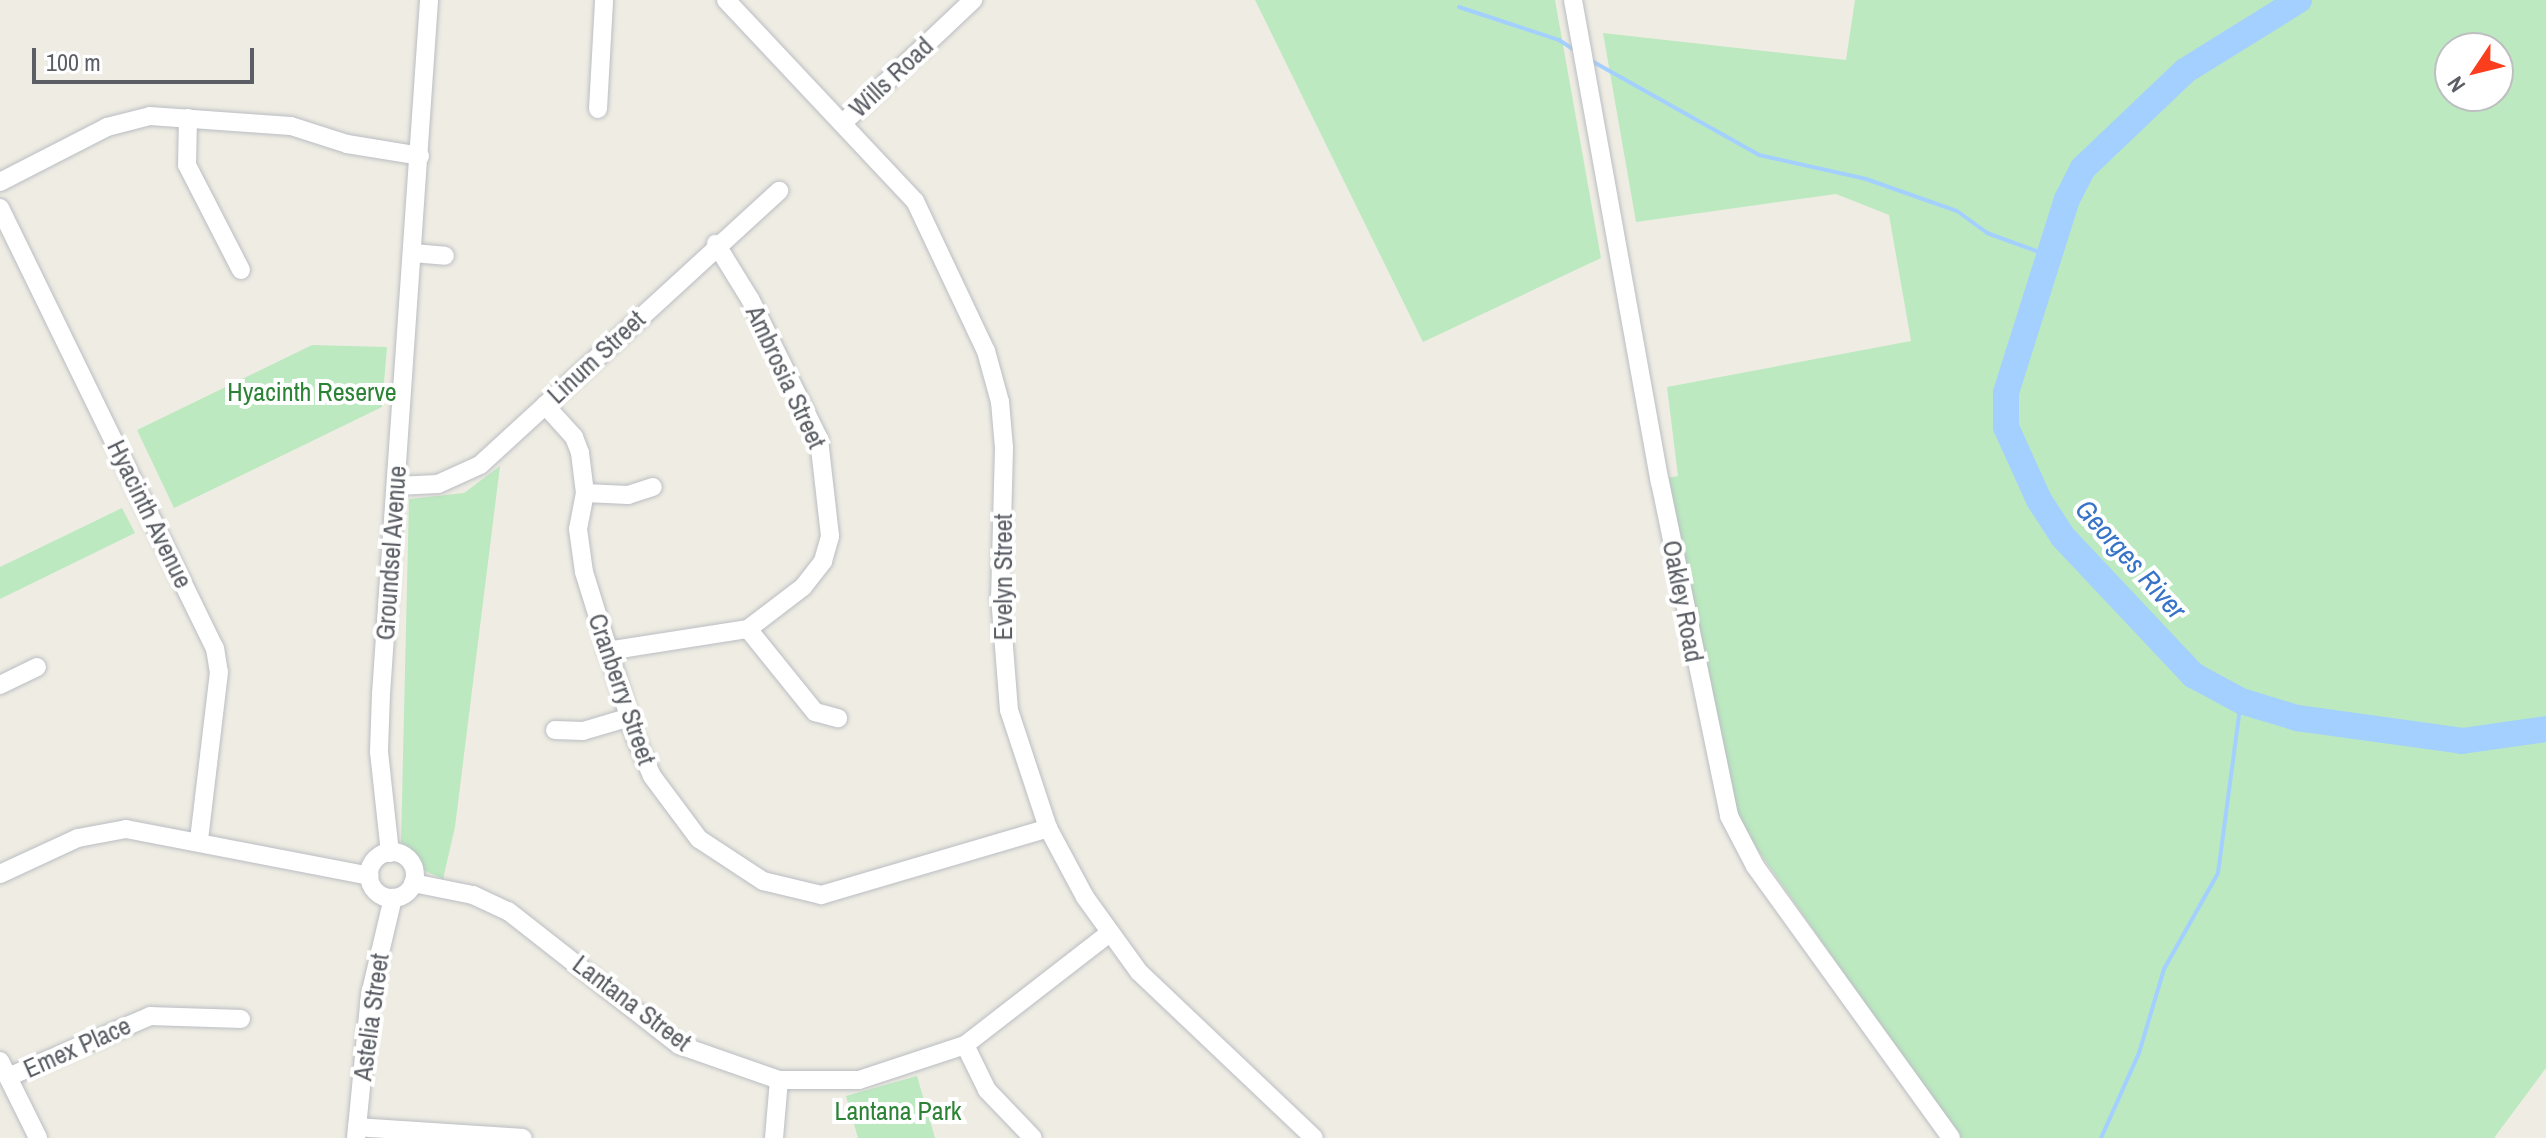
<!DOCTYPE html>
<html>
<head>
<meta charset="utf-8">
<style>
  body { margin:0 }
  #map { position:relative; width:2546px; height:1138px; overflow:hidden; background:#efede3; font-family:"Archivo Narrow",sans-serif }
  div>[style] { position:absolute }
  .green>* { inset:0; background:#bce9c0 }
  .stream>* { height:4px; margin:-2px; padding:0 2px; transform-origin:2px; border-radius:2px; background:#a3d0ff }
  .river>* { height:26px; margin:-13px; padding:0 13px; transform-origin:13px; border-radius:13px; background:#a3d0ff }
  .roads { filter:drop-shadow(0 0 2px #babdc3) drop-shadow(0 0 2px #babdc3) }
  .minor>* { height:18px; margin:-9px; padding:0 9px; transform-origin:9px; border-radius:9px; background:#fff }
  .minor>.ring { margin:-9px; padding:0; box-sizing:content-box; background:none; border:18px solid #fff; border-radius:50% }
  span { translate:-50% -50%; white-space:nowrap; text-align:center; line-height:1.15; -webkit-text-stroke:8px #fff; paint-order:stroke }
  .street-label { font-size:26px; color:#5b5f65 }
  .park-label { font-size:26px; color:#2c8336 }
  .water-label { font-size:28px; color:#3773c6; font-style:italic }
  .north { position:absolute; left:2434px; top:32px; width:80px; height:80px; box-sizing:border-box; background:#fff; border:2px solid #bdbfc1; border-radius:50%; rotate:235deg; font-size:22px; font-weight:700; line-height:32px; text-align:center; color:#5b5f65 }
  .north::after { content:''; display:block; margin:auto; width:28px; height:36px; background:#fa3e1e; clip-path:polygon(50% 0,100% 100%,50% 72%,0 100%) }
  .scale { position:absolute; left:32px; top:48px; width:222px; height:36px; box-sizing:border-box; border:4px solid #5b5f65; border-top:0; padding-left:10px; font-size:24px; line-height:28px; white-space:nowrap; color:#5b5f65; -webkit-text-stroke:6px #fff; paint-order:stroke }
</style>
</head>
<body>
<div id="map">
  <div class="green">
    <div style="clip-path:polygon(1255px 0,1555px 0,1601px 258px,1423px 342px)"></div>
    <div style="clip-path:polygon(evenodd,1855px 0,2546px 0,2546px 1068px,2494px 1138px,1959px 1138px,1739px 823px,1668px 478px,1678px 476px,1667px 387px,1911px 341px,1889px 215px,1836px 194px,1636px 222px,1603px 33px,1846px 60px,1855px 0,2450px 48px,2498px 48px,2498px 96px,2450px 96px,2450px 48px)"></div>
    <div style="clip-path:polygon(312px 345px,387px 347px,382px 407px,174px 508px,137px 430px)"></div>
    <div style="clip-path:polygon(500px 466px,455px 827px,443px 879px,423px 870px,401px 842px,409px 499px,464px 493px)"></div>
    <div style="clip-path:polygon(122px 508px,135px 533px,0 599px,0 567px)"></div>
    <div style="clip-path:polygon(917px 1076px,935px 1138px,858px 1138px,846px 1096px)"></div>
  </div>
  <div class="stream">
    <div style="left:1459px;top:7px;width:105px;rotate:18.3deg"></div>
    <div style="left:1559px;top:40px;width:20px;rotate:33deg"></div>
    <div style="left:1590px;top:60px;width:194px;rotate:29.3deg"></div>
    <div style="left:1759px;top:155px;width:110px;rotate:12.6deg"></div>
    <div style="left:1866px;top:179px;width:96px;rotate:19.4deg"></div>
    <div style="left:1957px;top:211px;width:37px;rotate:36deg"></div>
    <div style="left:1987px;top:233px;width:67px;rotate:20.1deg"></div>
    <div style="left:2101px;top:1138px;width:93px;rotate:-65.9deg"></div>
    <div style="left:2139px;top:1053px;width:88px;rotate:-73.4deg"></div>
    <div style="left:2164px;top:969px;width:110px;rotate:-60.6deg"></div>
    <div style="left:2218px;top:873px;width:174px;rotate:-82.4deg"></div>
  </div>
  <div class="river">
    <div style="left:2299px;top:0;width:134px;rotate:148.1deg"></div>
    <div style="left:2185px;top:71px;width:141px;rotate:136.4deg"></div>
    <div style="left:2083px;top:168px;width:35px;rotate:117deg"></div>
    <div style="left:2067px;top:199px;width:203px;rotate:107.5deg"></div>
    <div style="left:2006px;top:393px;width:34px;rotate:90deg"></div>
    <div style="left:2006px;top:427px;width:80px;rotate:65.7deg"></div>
    <div style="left:2039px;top:500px;width:44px;rotate:57deg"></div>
    <div style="left:2063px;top:537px;width:190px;rotate:46.7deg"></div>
    <div style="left:2193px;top:675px;width:55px;rotate:28.4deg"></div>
    <div style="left:2241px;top:701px;width:59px;rotate:16.9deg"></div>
    <div style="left:2297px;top:718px;width:167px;rotate:7.9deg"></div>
    <div style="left:2462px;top:741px;width:85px;rotate:-8.1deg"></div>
  </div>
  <div class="roads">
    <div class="minor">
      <div style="left:726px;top:0;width:276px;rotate:46.8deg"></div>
      <div style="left:915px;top:201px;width:166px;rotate:64.7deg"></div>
      <div style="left:986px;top:351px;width:53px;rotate:74.6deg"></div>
      <div style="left:1000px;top:402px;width:46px;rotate:85deg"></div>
      <div style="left:1004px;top:448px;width:148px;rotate:91.5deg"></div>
      <div style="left:1000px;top:596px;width:114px;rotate:85.5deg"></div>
      <div style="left:1009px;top:710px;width:124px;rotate:71.7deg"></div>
      <div style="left:1048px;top:828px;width:78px;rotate:61.8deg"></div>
      <div style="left:1085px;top:897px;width:92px;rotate:54.2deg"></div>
      <div style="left:1139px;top:972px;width:241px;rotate:43.5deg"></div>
      <div style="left:1573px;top:0;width:490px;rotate:79.8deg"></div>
      <div style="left:1660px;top:482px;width:341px;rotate:78.3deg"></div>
      <div style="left:1729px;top:816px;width:56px;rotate:62.5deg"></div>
      <div style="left:1755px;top:866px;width:335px;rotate:54.2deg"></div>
      <div style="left:598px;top:109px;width:109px;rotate:-86.8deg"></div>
      <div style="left:188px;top:118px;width:47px;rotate:91.2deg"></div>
      <div style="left:187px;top:165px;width:118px;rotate:62.8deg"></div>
      <div style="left:844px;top:122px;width:178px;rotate:-43.4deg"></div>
      <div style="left:0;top:182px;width:120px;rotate:-27.2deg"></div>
      <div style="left:107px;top:127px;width:44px;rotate:-14.3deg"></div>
      <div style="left:150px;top:116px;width:141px;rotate:4.1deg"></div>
      <div style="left:291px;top:126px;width:59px;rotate:17.8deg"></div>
      <div style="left:347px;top:144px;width:74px;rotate:9.3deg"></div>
      <div style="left:0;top:208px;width:490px;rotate:64deg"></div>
      <div style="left:215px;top:648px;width:24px;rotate:81deg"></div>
      <div style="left:219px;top:672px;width:169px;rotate:96.8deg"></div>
      <div style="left:413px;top:253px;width:32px;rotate:5deg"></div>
      <div style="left:545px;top:405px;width:43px;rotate:47.8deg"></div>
      <div style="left:574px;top:437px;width:17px;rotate:69deg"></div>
      <div style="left:580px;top:453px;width:40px;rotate:82.9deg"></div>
      <div style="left:585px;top:493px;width:37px;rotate:101deg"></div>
      <div style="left:578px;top:529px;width:43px;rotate:82.1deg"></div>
      <div style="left:584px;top:572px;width:175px;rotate:72.7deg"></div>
      <div style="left:636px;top:739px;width:40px;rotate:66.6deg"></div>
      <div style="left:652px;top:776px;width:79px;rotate:53.3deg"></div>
      <div style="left:699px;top:839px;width:77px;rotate:33.3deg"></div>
      <div style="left:763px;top:881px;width:60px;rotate:13.6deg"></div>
      <div style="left:821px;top:895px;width:237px;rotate:-16.4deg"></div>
      <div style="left:396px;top:486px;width:42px;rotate:-2.7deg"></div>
      <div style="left:438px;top:484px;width:46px;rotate:-24.3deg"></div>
      <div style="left:480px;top:465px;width:406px;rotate:-42.5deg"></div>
      <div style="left:585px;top:493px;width:43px;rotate:2.7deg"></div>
      <div style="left:628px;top:495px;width:26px;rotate:-18deg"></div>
      <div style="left:748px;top:629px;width:107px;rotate:51.1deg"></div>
      <div style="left:815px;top:712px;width:24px;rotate:15deg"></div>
      <div style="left:607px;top:651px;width:143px;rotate:-8.9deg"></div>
      <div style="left:748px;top:629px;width:69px;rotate:-37.4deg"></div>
      <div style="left:803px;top:587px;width:33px;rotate:-52deg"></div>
      <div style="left:823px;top:561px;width:26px;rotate:-74deg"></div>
      <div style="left:830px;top:536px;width:98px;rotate:-96.5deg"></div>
      <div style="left:819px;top:439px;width:156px;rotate:-116.2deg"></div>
      <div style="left:750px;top:299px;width:65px;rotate:-121.7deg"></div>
      <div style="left:0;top:685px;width:41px;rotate:-25.9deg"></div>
      <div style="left:555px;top:730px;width:28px;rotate:2deg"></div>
      <div style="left:583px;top:731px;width:49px;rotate:-16.6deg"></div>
      <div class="ring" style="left:369px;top:852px;width:28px;height:28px"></div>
      <div style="left:390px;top:853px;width:103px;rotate:-96.2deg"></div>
      <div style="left:379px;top:751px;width:57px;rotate:-88deg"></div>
      <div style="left:381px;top:694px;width:696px;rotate:-86.04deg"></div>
      <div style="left:0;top:874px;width:86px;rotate:-24.8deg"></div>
      <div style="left:78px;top:838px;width:49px;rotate:-10.6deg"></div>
      <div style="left:126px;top:829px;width:248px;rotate:10.9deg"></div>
      <div style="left:413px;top:883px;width:61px;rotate:11.3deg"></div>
      <div style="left:473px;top:895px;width:38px;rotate:25deg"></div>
      <div style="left:508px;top:911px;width:217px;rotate:38.1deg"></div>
      <div style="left:679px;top:1045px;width:106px;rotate:19.3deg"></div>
      <div style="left:779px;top:1080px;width:80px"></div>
      <div style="left:859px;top:1080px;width:112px;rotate:-18.3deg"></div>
      <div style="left:965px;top:1045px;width:181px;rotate:-37.8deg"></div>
      <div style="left:965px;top:1045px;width:50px;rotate:63.9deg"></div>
      <div style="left:987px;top:1090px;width:66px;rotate:46.2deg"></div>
      <div style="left:0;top:1061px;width:86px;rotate:63.7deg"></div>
      <div style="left:8px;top:1077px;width:155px;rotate:-23.2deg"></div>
      <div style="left:150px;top:1016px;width:91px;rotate:1.9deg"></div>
      <div style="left:357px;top:1127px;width:166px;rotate:3.8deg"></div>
      <div style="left:356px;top:1138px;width:144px;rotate:-84.4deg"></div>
      <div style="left:370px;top:995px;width:100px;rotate:-76.7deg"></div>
      <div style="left:774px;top:1138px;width:58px;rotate:-85.1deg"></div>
    </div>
  </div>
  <div class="street-label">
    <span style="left:891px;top:77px;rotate:-43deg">Wills Road</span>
    <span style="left:596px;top:357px;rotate:-43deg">Linum Street</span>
    <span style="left:786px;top:377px;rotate:65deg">Ambrosia Street</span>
    <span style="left:150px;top:514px;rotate:64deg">Hyacinth Avenue</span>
    <span style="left:391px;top:553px;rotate:-86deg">Groundsel Avenue</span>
    <span style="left:1003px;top:577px;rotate:-90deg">Evelyn Street</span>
    <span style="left:1683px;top:601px;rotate:79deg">Oakley Road</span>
    <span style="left:622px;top:689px;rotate:71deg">Cranberry Street</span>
    <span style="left:632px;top:1003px;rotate:37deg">Lantana Street</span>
    <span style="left:371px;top:1017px;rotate:-82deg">Astelia Street</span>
    <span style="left:77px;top:1047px;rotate:-24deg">Emex Place</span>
  </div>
  <div class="park-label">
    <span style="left:312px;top:392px">Hyacinth Reserve</span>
    <span style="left:898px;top:1111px">Lantana Park</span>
  </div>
  <div class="water-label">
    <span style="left:2131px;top:559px;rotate:48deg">Georges River</span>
  </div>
  <div class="north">N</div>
  <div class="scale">100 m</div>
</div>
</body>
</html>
